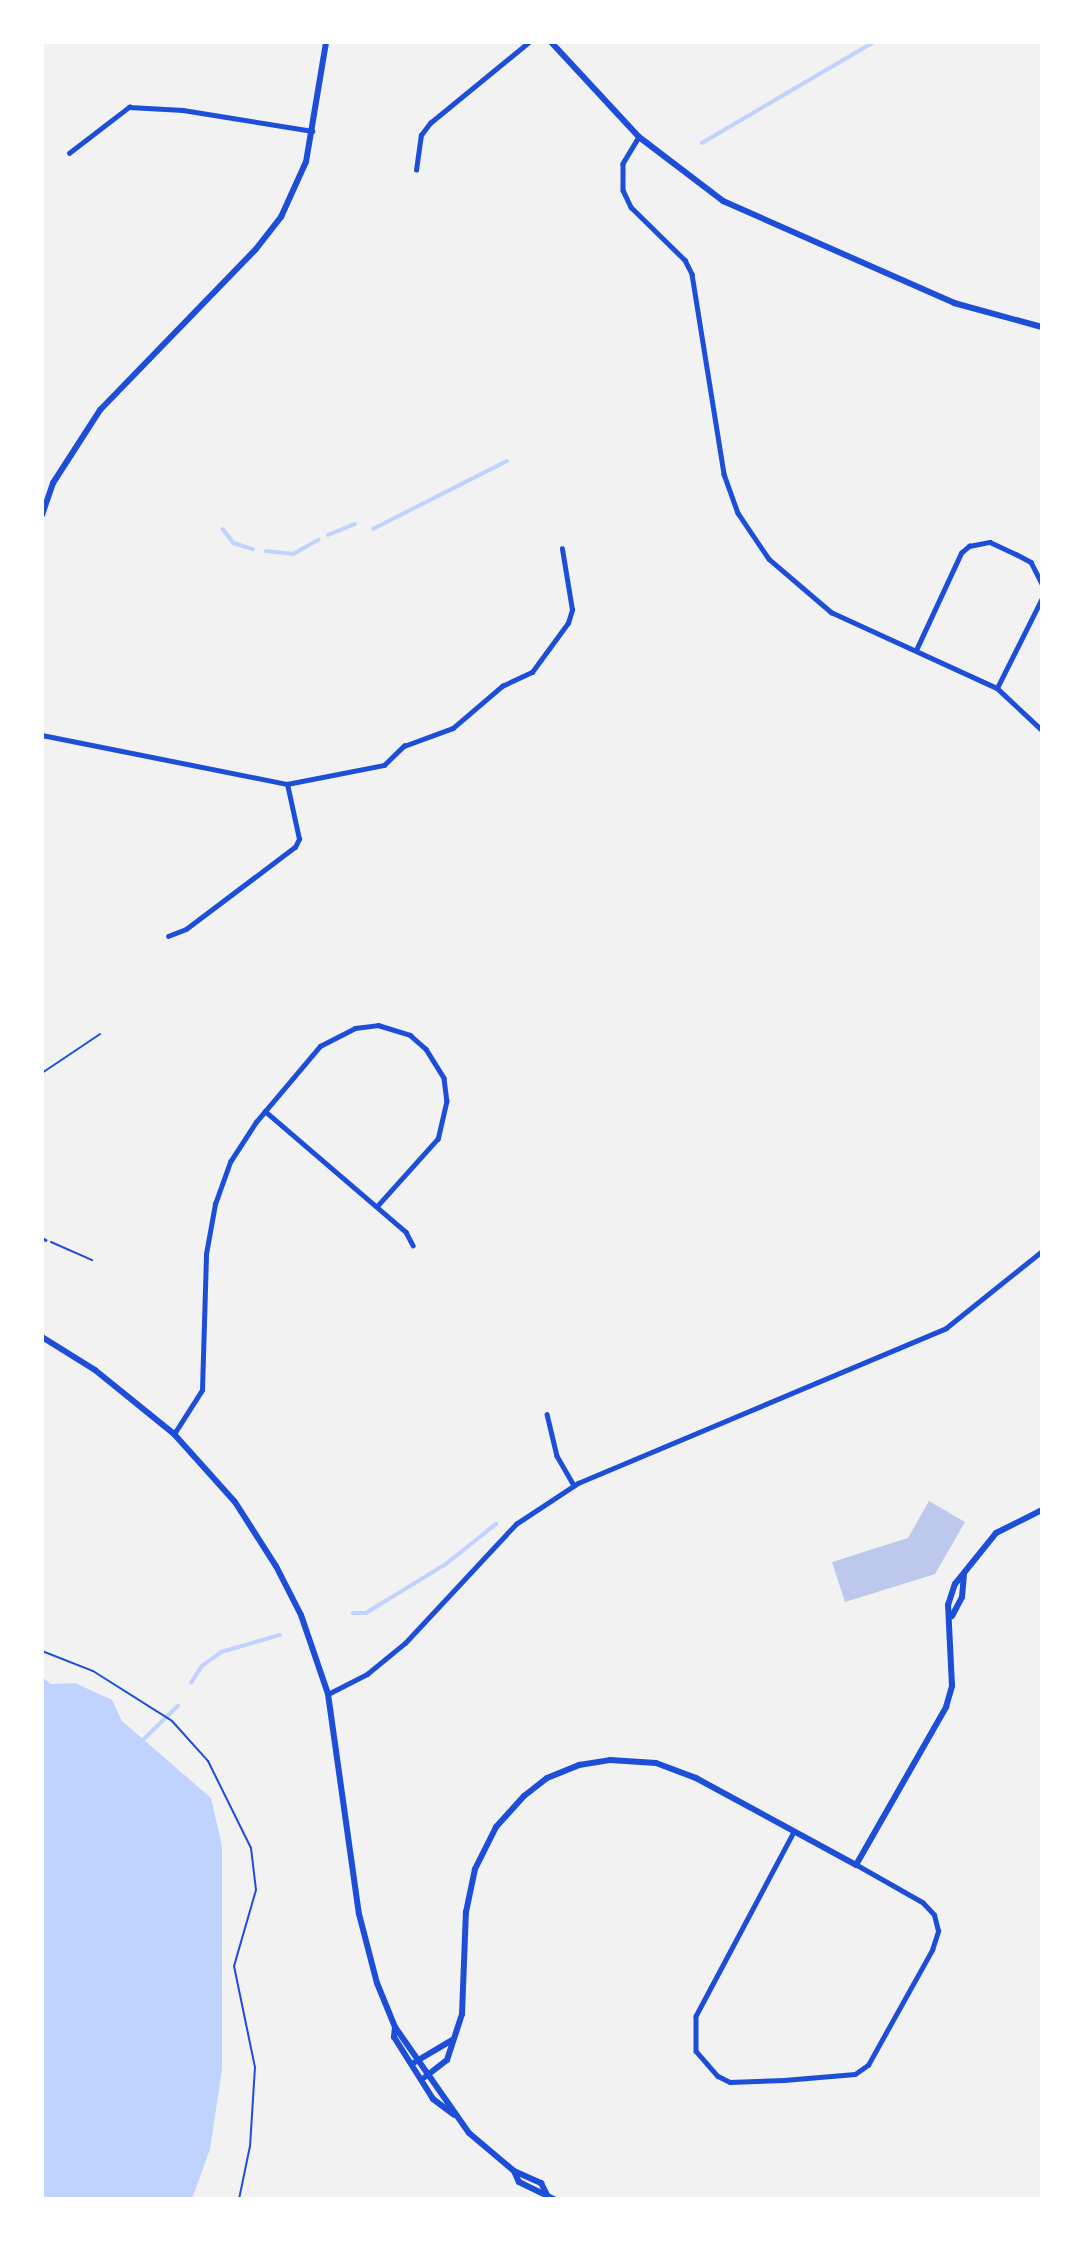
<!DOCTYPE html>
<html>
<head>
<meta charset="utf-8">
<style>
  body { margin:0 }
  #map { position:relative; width:1084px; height:2241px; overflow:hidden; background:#f2f2f2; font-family:Merriweather,serif }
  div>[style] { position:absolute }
  .water>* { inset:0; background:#bfd3fe }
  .stream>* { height:3.5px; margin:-1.75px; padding:0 1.75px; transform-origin:1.75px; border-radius:1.75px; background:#bfd3fe }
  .building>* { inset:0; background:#bdc9ec }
  .path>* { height:2px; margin:-1px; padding:0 1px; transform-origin:1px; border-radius:1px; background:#1d4ed8 }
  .service>* { height:2.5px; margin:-1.25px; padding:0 1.25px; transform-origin:1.25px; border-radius:1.25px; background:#1d4ed8 }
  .minor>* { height:4.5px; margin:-2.25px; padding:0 2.25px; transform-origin:2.25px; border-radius:2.25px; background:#1d4ed8 }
  .tertiary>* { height:6px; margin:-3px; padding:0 3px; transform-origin:3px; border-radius:3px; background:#1d4ed8 }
  .secondary>* { height:6px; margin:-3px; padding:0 3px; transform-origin:3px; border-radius:3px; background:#1d4ed8 }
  span { translate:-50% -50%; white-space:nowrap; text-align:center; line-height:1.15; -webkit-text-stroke:7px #fff; paint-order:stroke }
  .frame { position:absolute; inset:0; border:44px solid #fff; pointer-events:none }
</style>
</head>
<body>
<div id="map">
  <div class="water">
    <div style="clip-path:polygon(42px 1677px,51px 1684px,75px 1683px,112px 1700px,122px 1721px,211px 1798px,222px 1846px,222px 2069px,210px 2149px,192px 2199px,42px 2199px)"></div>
  </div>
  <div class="stream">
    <div style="left:702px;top:143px;width:199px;rotate:-30.4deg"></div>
    <div style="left:223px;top:529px;width:18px;rotate:52deg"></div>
    <div style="left:234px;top:543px;width:20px;rotate:18deg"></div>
    <div style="left:373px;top:529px;width:150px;rotate:-26.9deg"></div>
    <div style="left:328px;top:535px;width:29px;rotate:-22deg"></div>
    <div style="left:266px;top:551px;width:27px;rotate:6deg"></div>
    <div style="left:293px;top:554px;width:29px;rotate:-29deg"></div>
    <div style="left:353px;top:1613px;width:13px"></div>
    <div style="left:366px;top:1613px;width:94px;rotate:-31.5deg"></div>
    <div style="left:446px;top:1564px;width:64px;rotate:-38.7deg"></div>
    <div style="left:191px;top:1683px;width:20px;rotate:-57deg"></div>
    <div style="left:202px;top:1666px;width:24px;rotate:-36deg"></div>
    <div style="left:221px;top:1652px;width:61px;rotate:-16.1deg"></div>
    <div style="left:143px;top:1740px;width:49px;rotate:-44.2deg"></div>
  </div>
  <div class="building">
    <div style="clip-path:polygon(929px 1501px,965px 1522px,935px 1574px,845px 1602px,832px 1562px,908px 1538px)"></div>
  </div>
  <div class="path">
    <div style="left:42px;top:1073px;width:70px;rotate:-33.9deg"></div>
    <div style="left:51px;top:1242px;width:45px;rotate:23.7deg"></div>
    <div style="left:42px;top:1651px;width:55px;rotate:21.4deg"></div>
    <div style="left:93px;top:1671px;width:93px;rotate:32.3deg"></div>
    <div style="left:172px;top:1721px;width:54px;rotate:48deg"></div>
    <div style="left:208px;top:1761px;width:97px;rotate:63.7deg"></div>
    <div style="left:251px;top:1848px;width:42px;rotate:83.2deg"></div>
    <div style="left:256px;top:1890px;width:79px;rotate:106.1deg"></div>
    <div style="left:234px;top:1966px;width:103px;rotate:78.3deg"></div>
    <div style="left:255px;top:2067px;width:79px;rotate:93.6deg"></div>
    <div style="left:250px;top:2146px;width:54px;rotate:101.7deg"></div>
  </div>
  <div class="service">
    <div style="left:42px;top:1238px;width:4px;rotate:27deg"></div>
  </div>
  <div class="minor">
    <div style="left:639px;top:137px;width:31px;rotate:121deg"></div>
    <div style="left:623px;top:164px;width:26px;rotate:90deg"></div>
    <div style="left:623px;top:190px;width:19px;rotate:65deg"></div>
    <div style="left:631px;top:207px;width:76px;rotate:44.5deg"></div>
    <div style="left:685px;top:260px;width:16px;rotate:63deg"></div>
    <div style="left:692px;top:274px;width:203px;rotate:80.9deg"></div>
    <div style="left:724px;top:474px;width:41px;rotate:70.3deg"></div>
    <div style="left:738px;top:513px;width:55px;rotate:56deg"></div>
    <div style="left:769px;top:559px;width:82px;rotate:40.5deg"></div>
    <div style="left:831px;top:612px;width:183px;rotate:24.6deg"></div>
    <div style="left:997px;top:688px;width:62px;rotate:43deg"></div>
    <div style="left:69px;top:153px;width:76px;rotate:-37.5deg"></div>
    <div style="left:129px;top:107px;width:54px;rotate:3.2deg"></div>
    <div style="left:183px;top:110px;width:131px;rotate:9.2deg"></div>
    <div style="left:416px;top:170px;width:35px;rotate:-82deg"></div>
    <div style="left:421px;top:135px;width:15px;rotate:-53deg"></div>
    <div style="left:430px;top:123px;width:128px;rotate:-39.3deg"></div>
    <div style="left:917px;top:648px;width:105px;rotate:-65.1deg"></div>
    <div style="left:961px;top:553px;width:11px;rotate:-41deg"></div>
    <div style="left:969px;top:546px;width:21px;rotate:-11deg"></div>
    <div style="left:990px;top:542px;width:29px;rotate:25deg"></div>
    <div style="left:1016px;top:554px;width:17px;rotate:28deg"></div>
    <div style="left:1031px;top:562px;width:25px;rotate:63deg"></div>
    <div style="left:997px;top:688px;width:101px;rotate:-63.4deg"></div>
    <div style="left:42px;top:735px;width:250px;rotate:11.3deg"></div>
    <div style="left:287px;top:784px;width:99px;rotate:-11.1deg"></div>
    <div style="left:384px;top:765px;width:28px;rotate:-44deg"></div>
    <div style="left:404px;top:746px;width:52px;rotate:-20.2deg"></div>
    <div style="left:453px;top:728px;width:65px;rotate:-40.6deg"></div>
    <div style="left:502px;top:686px;width:33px;rotate:-25deg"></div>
    <div style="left:532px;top:672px;width:61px;rotate:-53.7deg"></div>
    <div style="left:568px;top:623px;width:14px;rotate:-73deg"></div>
    <div style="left:572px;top:610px;width:62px;rotate:-99.3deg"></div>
    <div style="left:168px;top:936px;width:19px;rotate:-21deg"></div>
    <div style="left:186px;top:929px;width:136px;rotate:-37deg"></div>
    <div style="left:295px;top:847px;width:9px;rotate:-63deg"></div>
    <div style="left:299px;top:839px;width:56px;rotate:-102.3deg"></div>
    <div style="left:265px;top:1111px;width:186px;rotate:40.6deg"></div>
    <div style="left:406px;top:1232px;width:15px;rotate:62deg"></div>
    <div style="left:547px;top:1414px;width:43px;rotate:76.6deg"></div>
    <div style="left:557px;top:1456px;width:34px;rotate:60deg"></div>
    <div style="left:174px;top:1434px;width:52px;rotate:-57.5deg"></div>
    <div style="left:202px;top:1390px;width:136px;rotate:-88.3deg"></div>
    <div style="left:206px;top:1254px;width:51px;rotate:-79.8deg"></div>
    <div style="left:215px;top:1204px;width:45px;rotate:-70.3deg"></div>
    <div style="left:230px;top:1162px;width:48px;rotate:-57deg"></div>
    <div style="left:256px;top:1122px;width:99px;rotate:-49.9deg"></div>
    <div style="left:320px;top:1046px;width:39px;rotate:-27deg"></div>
    <div style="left:355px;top:1028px;width:23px;rotate:-7deg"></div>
    <div style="left:378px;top:1025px;width:34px;rotate:17deg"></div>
    <div style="left:410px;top:1035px;width:21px;rotate:41deg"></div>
    <div style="left:426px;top:1049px;width:34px;rotate:58deg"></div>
    <div style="left:444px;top:1078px;width:23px;rotate:83deg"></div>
    <div style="left:447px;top:1101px;width:39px;rotate:103deg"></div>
    <div style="left:438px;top:1139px;width:91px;rotate:131.9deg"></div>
    <div style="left:328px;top:1694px;width:44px;rotate:-27.1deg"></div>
    <div style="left:367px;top:1674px;width:49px;rotate:-39.2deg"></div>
    <div style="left:405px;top:1643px;width:163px;rotate:-47deg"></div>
    <div style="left:516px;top:1524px;width:74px;rotate:-33.5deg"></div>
    <div style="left:578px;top:1483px;width:399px;rotate:-22.8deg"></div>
    <div style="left:946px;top:1328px;width:123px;rotate:-38.7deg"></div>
    <div style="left:794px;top:1832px;width:208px;rotate:118deg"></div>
    <div style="left:696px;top:2016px;width:35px;rotate:90deg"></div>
    <div style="left:696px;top:2051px;width:33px;rotate:49deg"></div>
    <div style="left:718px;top:2076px;width:13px;rotate:27deg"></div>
    <div style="left:730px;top:2082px;width:54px;rotate:-2.1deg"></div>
    <div style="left:784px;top:2080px;width:71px;rotate:-4.8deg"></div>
    <div style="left:855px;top:2074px;width:16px;rotate:-35deg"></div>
    <div style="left:868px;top:2065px;width:132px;rotate:-60.9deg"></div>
    <div style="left:932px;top:1950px;width:20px;rotate:-72deg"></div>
    <div style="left:938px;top:1931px;width:16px;rotate:-104deg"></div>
    <div style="left:934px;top:1915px;width:16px;rotate:-133deg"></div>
    <div style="left:923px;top:1903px;width:77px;rotate:-150.4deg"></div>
  </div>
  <div class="tertiary">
    <div style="left:551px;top:42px;width:129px;rotate:47.2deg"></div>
    <div style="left:639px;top:137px;width:106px;rotate:37.3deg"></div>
    <div style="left:723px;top:201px;width:253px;rotate:23.8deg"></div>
    <div style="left:954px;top:303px;width:91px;rotate:15.3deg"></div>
    <div style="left:42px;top:515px;width:34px;rotate:-71deg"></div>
    <div style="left:53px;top:483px;width:87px;rotate:-57.2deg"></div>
    <div style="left:100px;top:410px;width:224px;rotate:-45.9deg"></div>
    <div style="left:256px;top:249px;width:41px;rotate:-52deg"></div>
    <div style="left:281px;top:217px;width:60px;rotate:-65.6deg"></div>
    <div style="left:306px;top:162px;width:122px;rotate:-80.5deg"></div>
    <div style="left:952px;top:1616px;width:21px;rotate:-62deg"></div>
    <div style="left:962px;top:1597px;width:23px;rotate:-85deg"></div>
    <div style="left:415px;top:2062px;width:43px;rotate:-30.7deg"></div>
    <div style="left:425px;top:2077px;width:28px;rotate:-38deg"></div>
    <div style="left:447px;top:2060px;width:48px;rotate:-71.9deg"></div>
    <div style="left:462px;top:2014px;width:102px;rotate:-87.8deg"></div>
    <div style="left:466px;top:1912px;width:44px;rotate:-78.2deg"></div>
    <div style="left:475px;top:1869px;width:47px;rotate:-63.4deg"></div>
    <div style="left:496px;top:1827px;width:42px;rotate:-47.9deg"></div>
    <div style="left:524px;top:1796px;width:29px;rotate:-38deg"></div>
    <div style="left:547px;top:1778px;width:35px;rotate:-22deg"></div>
    <div style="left:579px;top:1765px;width:31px;rotate:-9deg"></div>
    <div style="left:610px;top:1760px;width:46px;rotate:3.7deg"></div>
    <div style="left:656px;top:1763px;width:43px;rotate:20.6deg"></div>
    <div style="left:696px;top:1778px;width:182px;rotate:28.5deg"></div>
    <div style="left:856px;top:1865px;width:182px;rotate:-60.3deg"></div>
    <div style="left:946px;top:1707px;width:22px;rotate:-74deg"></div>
    <div style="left:952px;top:1686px;width:81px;rotate:-92.8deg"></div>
    <div style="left:948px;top:1605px;width:22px;rotate:-72deg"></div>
    <div style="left:955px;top:1584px;width:65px;rotate:-51.2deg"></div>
    <div style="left:996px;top:1533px;width:51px;rotate:-26.6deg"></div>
  </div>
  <div class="secondary">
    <div style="left:42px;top:1337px;width:62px;rotate:31.9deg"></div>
    <div style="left:95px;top:1370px;width:102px;rotate:39deg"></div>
    <div style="left:174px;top:1434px;width:91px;rotate:48.1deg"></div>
    <div style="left:235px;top:1502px;width:76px;rotate:57.4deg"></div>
    <div style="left:276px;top:1566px;width:55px;rotate:63deg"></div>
    <div style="left:301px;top:1615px;width:83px;rotate:71.1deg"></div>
    <div style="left:328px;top:1694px;width:222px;rotate:82deg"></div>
    <div style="left:359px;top:1914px;width:71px;rotate:75.4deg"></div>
    <div style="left:377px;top:1983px;width:48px;rotate:67.8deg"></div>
    <div style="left:395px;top:2027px;width:10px;rotate:96deg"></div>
    <div style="left:394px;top:2037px;width:73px;rotate:57.8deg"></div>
    <div style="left:433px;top:2099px;width:26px;rotate:37deg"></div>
    <div style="left:395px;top:2027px;width:129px;rotate:55.1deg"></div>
    <div style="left:469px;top:2133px;width:59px;rotate:40.2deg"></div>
    <div style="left:514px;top:2171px;width:12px;rotate:66deg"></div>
    <div style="left:519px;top:2182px;width:39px;rotate:26deg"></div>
    <div style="left:514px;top:2171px;width:30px;rotate:24deg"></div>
    <div style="left:541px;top:2183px;width:13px;rotate:63deg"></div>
  </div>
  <div class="frame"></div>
</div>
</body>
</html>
